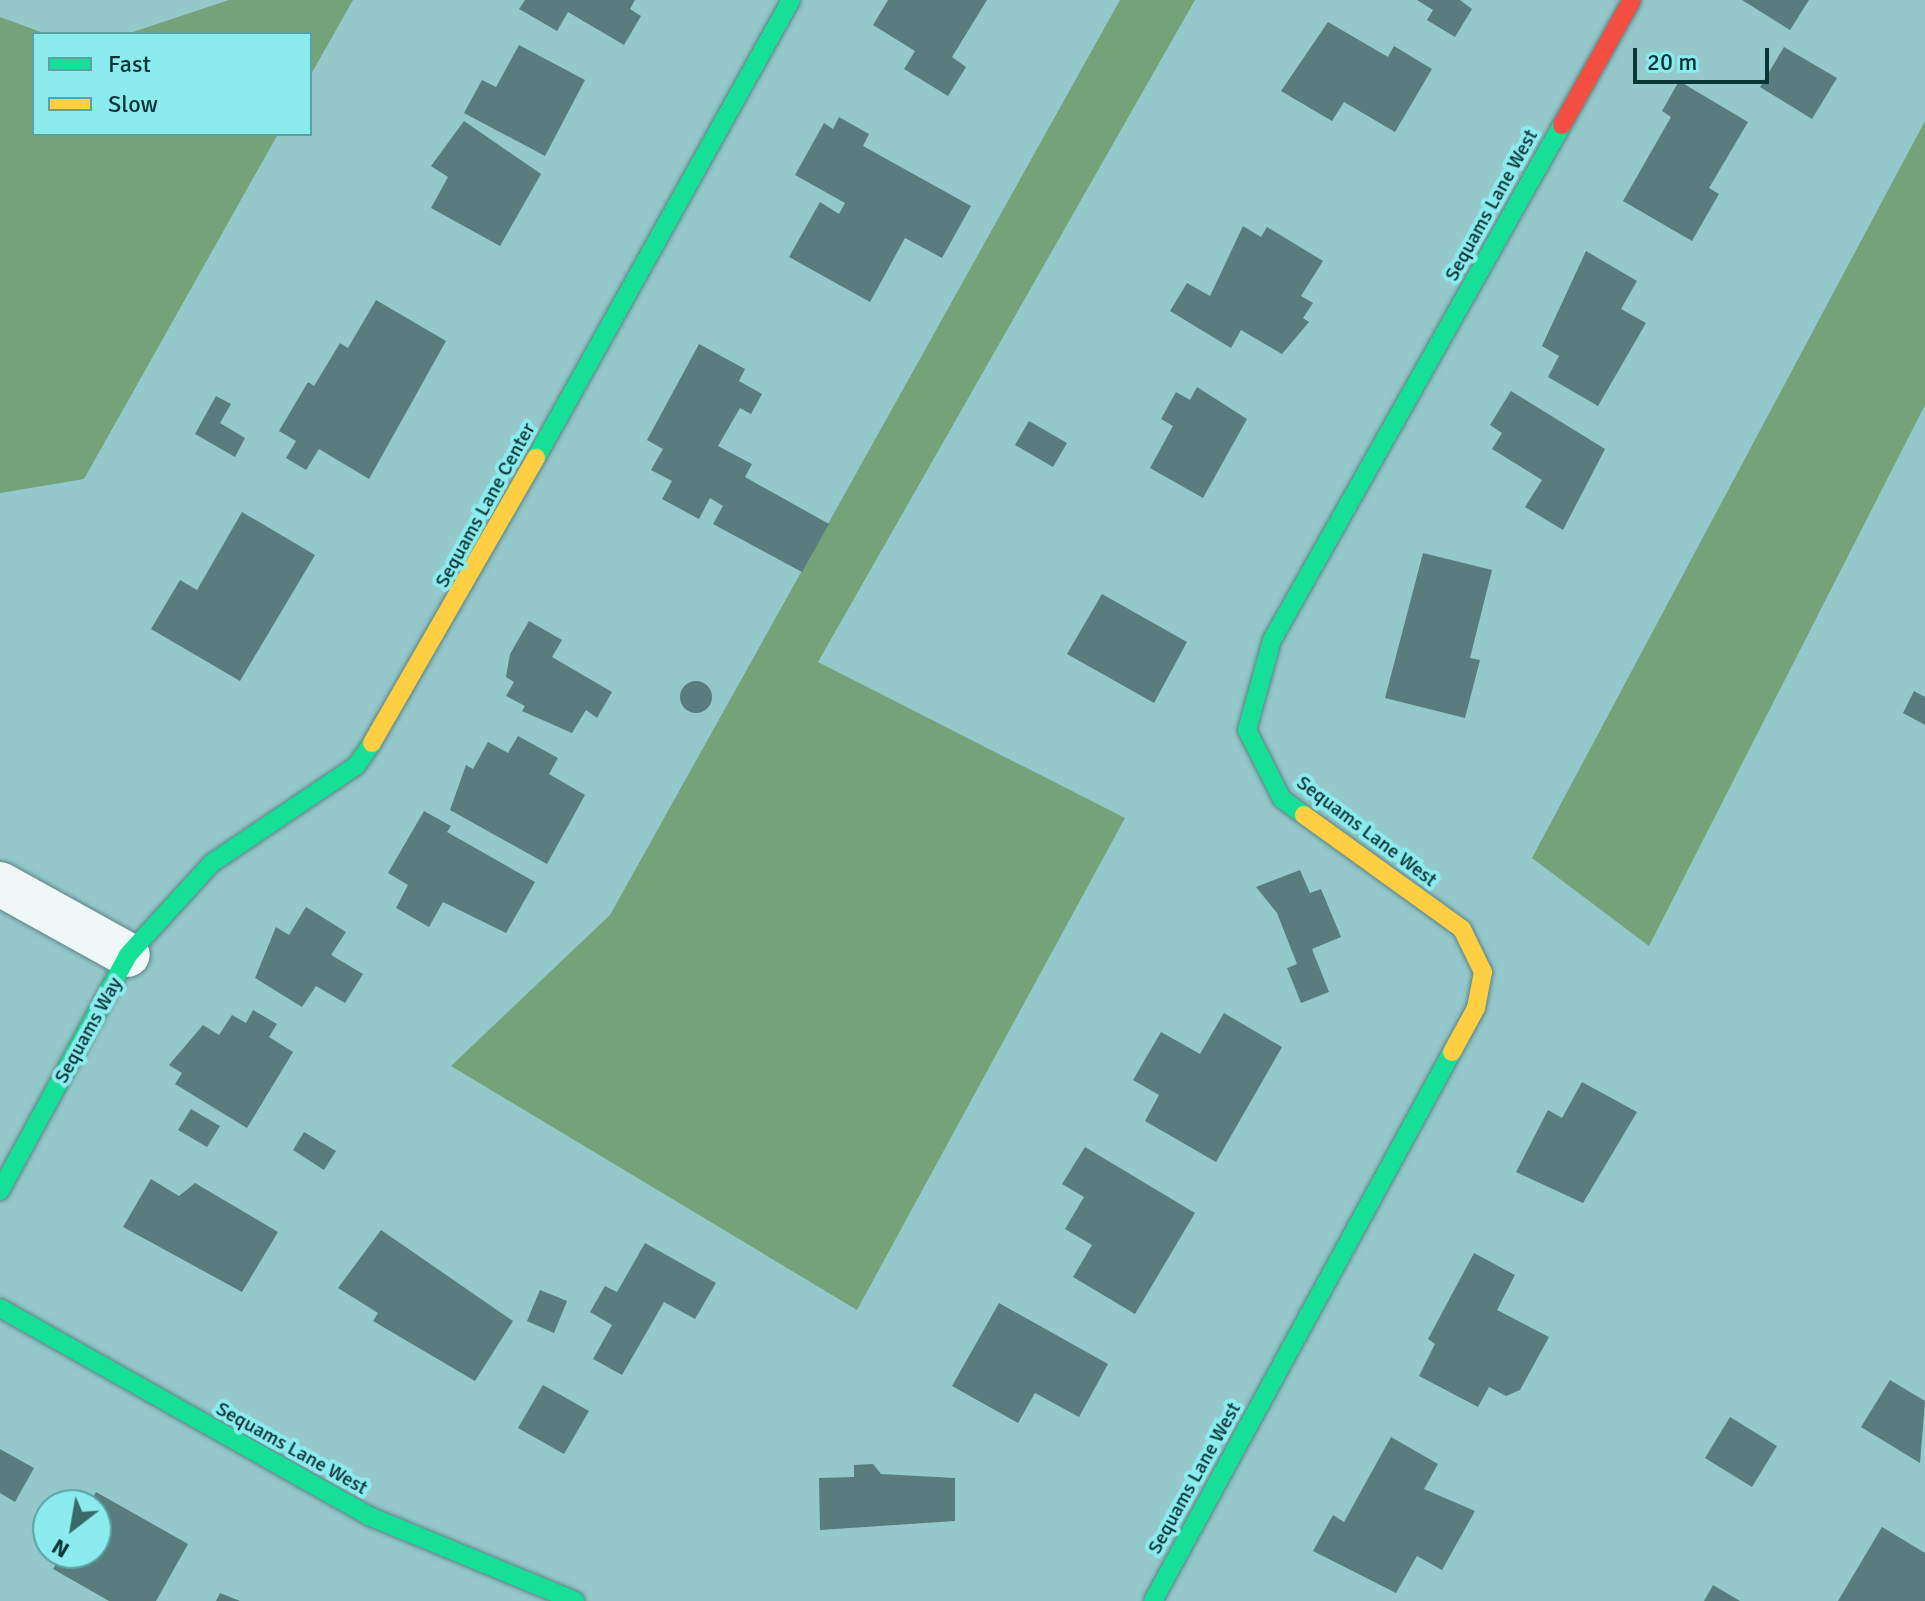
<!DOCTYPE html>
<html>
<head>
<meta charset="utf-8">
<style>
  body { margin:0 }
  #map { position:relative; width:1925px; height:1601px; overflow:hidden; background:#94c8ca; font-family:Signika,sans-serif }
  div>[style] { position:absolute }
  .water>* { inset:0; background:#74a279 }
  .building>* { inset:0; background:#597c7f }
  .round { border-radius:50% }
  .roads { filter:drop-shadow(0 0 2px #5b8283) drop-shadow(0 0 2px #5b8283) }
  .street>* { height:44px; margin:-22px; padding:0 22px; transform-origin:22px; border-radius:22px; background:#eff7f7 }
  .fast>* { height:18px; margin:-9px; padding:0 9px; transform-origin:9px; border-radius:9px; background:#16e098 }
  .slow>* { height:18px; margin:-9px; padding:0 9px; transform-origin:9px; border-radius:9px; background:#ffcf43 }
  .jam>* { height:18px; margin:-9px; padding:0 9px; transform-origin:9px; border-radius:9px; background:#f24e42 }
  span { translate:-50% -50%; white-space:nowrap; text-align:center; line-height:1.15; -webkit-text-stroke:8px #8bebed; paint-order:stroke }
  .street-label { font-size:20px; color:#0b3637 }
  .legend { position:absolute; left:32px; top:32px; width:280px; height:104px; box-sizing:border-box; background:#8bebed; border:2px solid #58a3a4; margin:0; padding:10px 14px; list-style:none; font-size:24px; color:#0b3637 }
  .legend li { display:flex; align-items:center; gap:16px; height:40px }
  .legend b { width:40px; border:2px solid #58a3a4 }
  .north { position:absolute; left:32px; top:1489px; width:80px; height:80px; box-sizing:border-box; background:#8bebed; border:2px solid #58a3a4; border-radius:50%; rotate:211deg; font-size:22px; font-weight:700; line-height:32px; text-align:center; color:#0b3637 }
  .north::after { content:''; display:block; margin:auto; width:28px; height:36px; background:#3b696a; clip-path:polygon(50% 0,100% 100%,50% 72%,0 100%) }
  .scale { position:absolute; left:1633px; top:48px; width:136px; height:36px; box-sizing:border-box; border:4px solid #0b3637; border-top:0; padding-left:10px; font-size:24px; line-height:28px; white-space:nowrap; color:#0b3637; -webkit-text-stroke:6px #8bebed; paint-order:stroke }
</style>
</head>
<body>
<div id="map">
  <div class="water">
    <div style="clip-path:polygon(229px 0,353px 0,310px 76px,310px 34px,127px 34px)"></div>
    <div style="clip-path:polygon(1120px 0,1195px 0,818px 662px,1125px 818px,857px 1310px,451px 1066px,610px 915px)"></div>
    <div style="clip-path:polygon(0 17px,46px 34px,34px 34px,34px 134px,278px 134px,84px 479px,0 493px)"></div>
    <div style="clip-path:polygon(1925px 121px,1925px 405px,1649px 946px,1532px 858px)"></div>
  </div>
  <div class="building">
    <div style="clip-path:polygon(525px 0,635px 0,630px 9px,641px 16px,624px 45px,568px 12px,557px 31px,519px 9px)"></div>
    <div style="clip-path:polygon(888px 0,987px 0,952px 57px,966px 67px,948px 96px,904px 69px,915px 51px,873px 25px)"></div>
    <div style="clip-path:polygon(1417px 0,1460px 0,1472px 9px,1455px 37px,1427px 20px,1433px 10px)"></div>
    <div style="clip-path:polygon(1742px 0,1809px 0,1790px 30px)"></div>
    <div style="clip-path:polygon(1328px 22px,1388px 57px,1394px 46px,1432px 69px,1395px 132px,1344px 102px,1332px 121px,1281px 91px)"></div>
    <div style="clip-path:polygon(519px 45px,585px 80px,545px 156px,464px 113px,482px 80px,496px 87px)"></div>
    <div style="clip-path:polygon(1784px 47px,1837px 78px,1812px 119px,1760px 87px)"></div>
    <div style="clip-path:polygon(1679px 81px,1748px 122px,1709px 188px,1719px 194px,1692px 241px,1623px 201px,1671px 117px,1662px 111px)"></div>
    <div style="clip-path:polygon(839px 117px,869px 134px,863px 146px,971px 206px,942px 258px,905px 238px,870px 302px,789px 257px,820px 202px,839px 214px,845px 203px,795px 175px,824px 123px,833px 129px)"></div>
    <div style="clip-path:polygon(464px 121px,541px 174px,500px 246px,431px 208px,448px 177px,431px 166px)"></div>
    <div style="clip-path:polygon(1243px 226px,1261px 237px,1267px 227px,1323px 261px,1301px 296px,1313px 303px,1303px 318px,1309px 322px,1282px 354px,1241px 330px,1231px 348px,1170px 311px,1187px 283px,1210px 296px)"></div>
    <div style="clip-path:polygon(1586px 251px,1637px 281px,1621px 309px,1646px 323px,1598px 406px,1548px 377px,1559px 356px,1542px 346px)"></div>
    <div style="clip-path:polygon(376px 300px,446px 341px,369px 479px,319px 449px,306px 470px,286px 458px,296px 441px,279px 431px,308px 382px,314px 386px,340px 343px,348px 348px)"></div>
    <div style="clip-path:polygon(699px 344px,745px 369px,739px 381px,762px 394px,751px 414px,740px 408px,718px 446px,752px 464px,745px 477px,829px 524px,802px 572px,713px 524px,723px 506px,710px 498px,699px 519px,662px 499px,672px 481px,651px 470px,663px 449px,647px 440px)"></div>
    <div style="clip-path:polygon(1197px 387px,1247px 419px,1203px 498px,1150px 468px,1173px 426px,1161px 419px,1176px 392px,1190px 400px)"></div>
    <div style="clip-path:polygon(1511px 391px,1605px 449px,1563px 530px,1525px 507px,1542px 480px,1492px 449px,1502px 433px,1490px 425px)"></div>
    <div style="clip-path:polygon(216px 396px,231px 404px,220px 423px,245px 438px,235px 457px,195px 434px)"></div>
    <div style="clip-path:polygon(1029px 421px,1067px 443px,1053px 467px,1015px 445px)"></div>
    <div style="clip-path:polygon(242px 512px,315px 555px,240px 681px,151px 629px,180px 580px,197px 590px)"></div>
    <div style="clip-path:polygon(1423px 553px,1492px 570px,1470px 658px,1480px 660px,1465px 718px,1385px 698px)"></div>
    <div style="clip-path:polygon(1102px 594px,1187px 642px,1154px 703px,1067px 654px)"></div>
    <div style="clip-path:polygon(529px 621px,562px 640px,552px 657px,612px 692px,597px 718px,586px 710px,572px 733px,522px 711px,525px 706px,506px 696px,514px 682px,506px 677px,510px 654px)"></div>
    <div class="round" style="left:680px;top:681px;width:32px;height:32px"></div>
    <div style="clip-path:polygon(1914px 691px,1925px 697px,1925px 725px,1903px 713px)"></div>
    <div style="clip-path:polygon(518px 736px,558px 758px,549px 774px,585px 795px,547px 864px,450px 810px,466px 765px,473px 769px,488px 742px,508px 753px)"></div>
    <div style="clip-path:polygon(424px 811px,451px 826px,447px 832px,535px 882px,506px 933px,443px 902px,429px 927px,396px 908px,408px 885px,388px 873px)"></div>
    <div style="clip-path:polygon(1300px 870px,1310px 893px,1321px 889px,1341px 937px,1312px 949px,1329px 992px,1301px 1003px,1287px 968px,1297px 964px,1277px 913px,1256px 887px)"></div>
    <div style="clip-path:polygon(306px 907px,346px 932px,331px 955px,363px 974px,345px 1003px,316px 986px,302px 1007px,255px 978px,276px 927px,289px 935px)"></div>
    <div style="clip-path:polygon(253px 1010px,277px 1024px,269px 1037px,293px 1052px,247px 1128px,175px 1084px,182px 1073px,169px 1065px,203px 1025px,219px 1035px,232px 1015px,246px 1023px)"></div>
    <div style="clip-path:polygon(1224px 1013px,1282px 1047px,1216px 1162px,1145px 1121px,1159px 1095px,1133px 1080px,1161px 1032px,1200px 1054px)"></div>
    <div style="clip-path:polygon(1582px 1082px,1637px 1112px,1583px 1203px,1516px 1172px,1548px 1110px,1562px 1118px)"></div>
    <div style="clip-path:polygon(191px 1109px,220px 1126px,207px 1147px,178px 1130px)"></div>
    <div style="clip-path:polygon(304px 1132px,336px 1151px,324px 1170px,293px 1150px)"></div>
    <div style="clip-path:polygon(1085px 1147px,1195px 1213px,1135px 1314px,1073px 1277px,1092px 1245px,1065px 1229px,1084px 1197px,1062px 1184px)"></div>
    <div style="clip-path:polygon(151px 1179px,179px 1196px,195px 1183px,278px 1232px,242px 1292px,123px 1227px)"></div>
    <div style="clip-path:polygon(381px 1230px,513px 1321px,475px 1381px,373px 1321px,378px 1313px,338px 1288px)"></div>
    <div style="clip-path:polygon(645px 1243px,716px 1283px,695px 1319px,664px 1302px,622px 1375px,593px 1359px,612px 1325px,590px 1312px,605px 1286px,617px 1292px)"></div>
    <div style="clip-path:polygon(1474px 1253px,1515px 1275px,1497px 1310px,1549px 1337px,1520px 1390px,1506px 1396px,1489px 1387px,1478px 1407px,1419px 1376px,1435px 1344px,1428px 1339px)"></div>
    <div style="clip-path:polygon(540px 1290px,567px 1301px,554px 1333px,527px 1321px)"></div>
    <div style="clip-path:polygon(999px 1303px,1108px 1364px,1079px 1417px,1035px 1393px,1018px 1423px,952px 1386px)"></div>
    <div style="clip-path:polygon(1890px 1380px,1925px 1401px,1920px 1463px,1861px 1427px)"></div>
    <div style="clip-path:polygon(543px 1385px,589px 1411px,564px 1454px,518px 1428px)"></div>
    <div style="clip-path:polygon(1730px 1417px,1777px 1446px,1752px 1487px,1705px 1458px)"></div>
    <div style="clip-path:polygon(1391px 1437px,1438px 1464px,1424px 1489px,1475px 1511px,1442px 1570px,1417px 1556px,1396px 1593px,1313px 1551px,1333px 1515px,1344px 1522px)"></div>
    <div style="clip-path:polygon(0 1449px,34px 1468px,15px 1502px,0 1493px)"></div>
    <div style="clip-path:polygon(873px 1464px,881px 1474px,955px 1478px,955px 1521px,820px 1530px,819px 1478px,854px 1477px,854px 1465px)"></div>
    <div style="clip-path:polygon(96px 1492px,188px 1544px,156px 1601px,109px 1601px,53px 1569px,62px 1553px,96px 1553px,96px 1505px,89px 1505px)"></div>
    <div style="clip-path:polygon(1882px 1527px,1925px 1553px,1925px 1601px,1838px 1601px)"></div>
    <div style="clip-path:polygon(1713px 1585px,1740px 1601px,1704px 1601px)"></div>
    <div style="clip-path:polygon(220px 1593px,240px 1601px,216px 1601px)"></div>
  </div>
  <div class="roads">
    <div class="street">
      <div style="left:0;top:884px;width:146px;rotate:29deg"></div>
    </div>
    <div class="fast">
      <div style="left:536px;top:458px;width:524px;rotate:-60.89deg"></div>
      <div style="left:1304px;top:815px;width:27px;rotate:-144deg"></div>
      <div style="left:1282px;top:799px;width:77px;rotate:-116.9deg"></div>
      <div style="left:1247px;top:730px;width:93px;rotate:-74.5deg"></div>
      <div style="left:1272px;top:640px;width:591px;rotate:-60.62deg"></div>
      <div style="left:0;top:1191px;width:268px;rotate:-61.5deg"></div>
      <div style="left:128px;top:955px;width:125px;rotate:-47.6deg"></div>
      <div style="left:212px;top:863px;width:174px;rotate:-34deg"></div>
      <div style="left:356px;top:766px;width:28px;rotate:-55deg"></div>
      <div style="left:0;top:1308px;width:424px;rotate:29.4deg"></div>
      <div style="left:369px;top:1516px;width:223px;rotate:22.4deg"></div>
      <div style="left:1153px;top:1601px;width:625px;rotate:-61.43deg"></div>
    </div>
    <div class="slow">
      <div style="left:372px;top:743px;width:329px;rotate:-60.1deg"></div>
      <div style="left:1304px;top:815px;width:195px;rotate:35.8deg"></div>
      <div style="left:1462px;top:929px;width:48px;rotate:64deg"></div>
      <div style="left:1483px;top:972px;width:37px;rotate:101deg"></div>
      <div style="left:1476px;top:1008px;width:50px;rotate:118.6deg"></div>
    </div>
    <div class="jam">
      <div style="left:1562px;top:125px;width:143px;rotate:-60.8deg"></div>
    </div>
  </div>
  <div class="street-label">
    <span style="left:1491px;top:205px;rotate:-61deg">Sequams Lane West</span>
    <span style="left:485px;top:505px;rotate:-61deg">Sequams Lane Center</span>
    <span style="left:1367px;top:831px;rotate:37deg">Sequams Lane West</span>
    <span style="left:88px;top:1030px;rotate:-61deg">Sequams Way</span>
    <span style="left:292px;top:1448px;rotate:29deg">Sequams Lane West</span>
    <span style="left:1194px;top:1478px;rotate:-61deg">Sequams Lane West</span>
  </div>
  <ul class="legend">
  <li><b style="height:10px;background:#16e098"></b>Fast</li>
  <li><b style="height:10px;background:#ffcf43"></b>Slow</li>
  </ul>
  <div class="north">N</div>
  <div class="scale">20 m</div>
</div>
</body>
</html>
